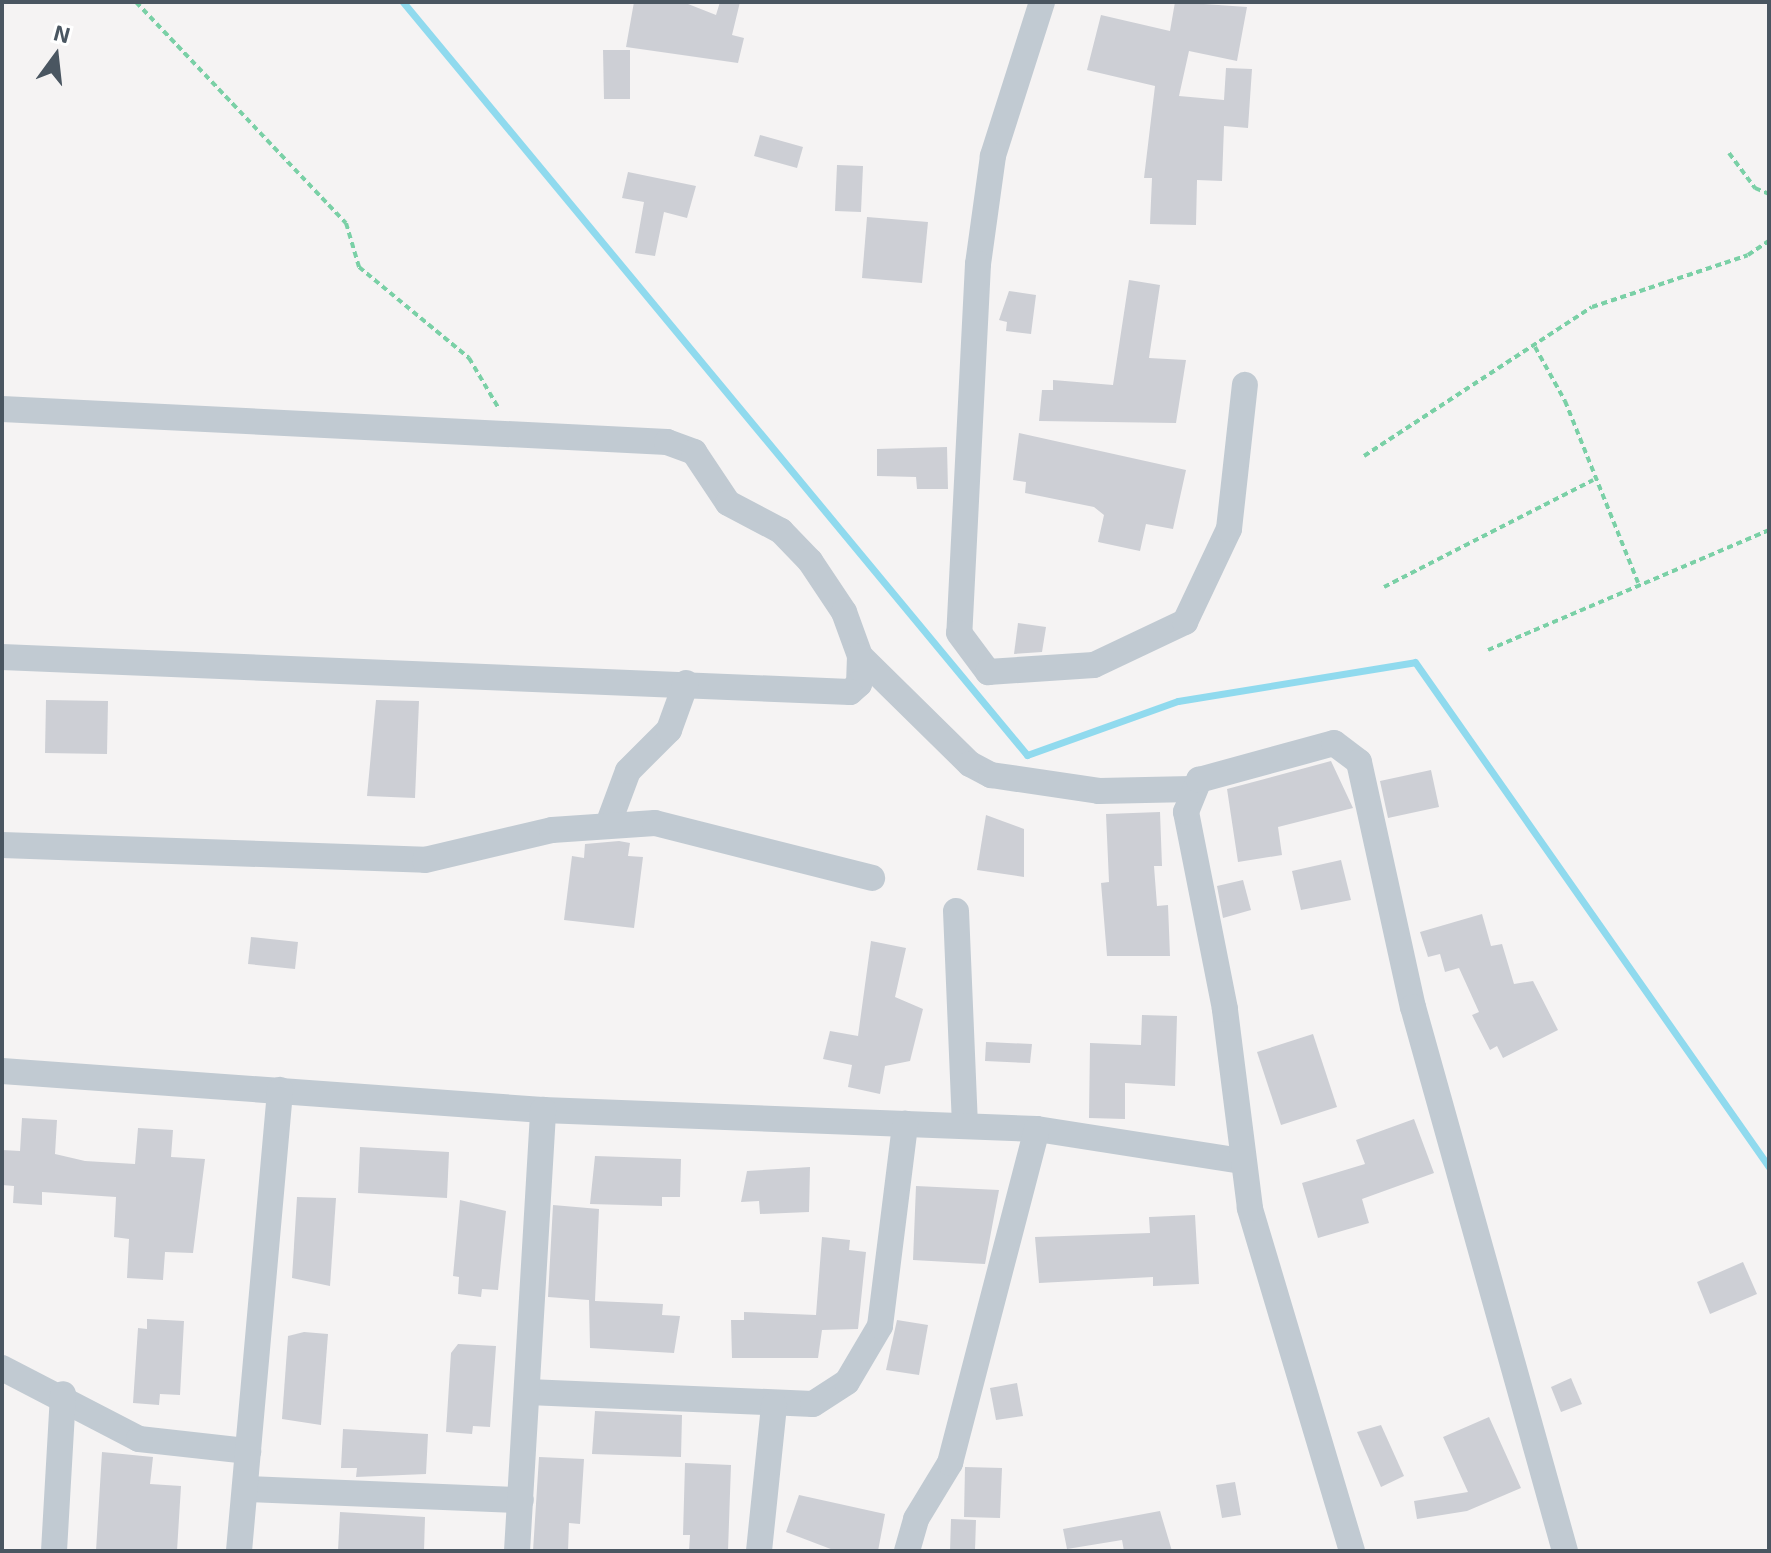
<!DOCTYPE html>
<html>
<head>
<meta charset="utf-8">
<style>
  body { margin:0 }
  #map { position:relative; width:1771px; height:1553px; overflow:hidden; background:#f5f3f3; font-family:"Exo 2",sans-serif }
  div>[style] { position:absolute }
  .stream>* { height:7px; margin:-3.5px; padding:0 3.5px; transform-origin:3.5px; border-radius:3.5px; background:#90daee }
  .building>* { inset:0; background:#cdcfd5 }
  .path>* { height:4px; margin-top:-2px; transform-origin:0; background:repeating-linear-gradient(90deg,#7ad0a6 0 6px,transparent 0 10px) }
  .minor>* { height:26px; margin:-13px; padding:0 13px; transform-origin:13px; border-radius:13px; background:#c1cad2 }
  span { translate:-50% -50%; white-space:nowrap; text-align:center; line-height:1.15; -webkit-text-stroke:7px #fff; paint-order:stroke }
  .frame { position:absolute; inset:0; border:4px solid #4a5661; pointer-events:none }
  .north { position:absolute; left:16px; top:16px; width:80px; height:80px; -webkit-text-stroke:6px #fff; paint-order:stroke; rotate:15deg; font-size:22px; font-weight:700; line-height:32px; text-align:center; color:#4a5661 }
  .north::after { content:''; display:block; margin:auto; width:28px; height:36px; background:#4a5661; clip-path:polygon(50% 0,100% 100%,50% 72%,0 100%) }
</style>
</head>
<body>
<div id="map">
  <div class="stream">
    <div style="left:403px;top:2px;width:978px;rotate:50.35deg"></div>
    <div style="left:1027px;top:755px;width:160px;rotate:-19.7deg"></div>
    <div style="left:1178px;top:701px;width:240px;rotate:-9.3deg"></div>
    <div style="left:1415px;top:662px;width:617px;rotate:54.97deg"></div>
  </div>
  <div class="building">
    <div style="clip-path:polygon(634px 2px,683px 2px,716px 15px,720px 2px,740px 2px,732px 35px,744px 38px,738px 63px,626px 47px)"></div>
    <div style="clip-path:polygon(1175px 2px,1247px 7px,1237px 61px,1189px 51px,1179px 96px,1224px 100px,1226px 68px,1252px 69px,1248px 128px,1224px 126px,1222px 181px,1197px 180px,1196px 225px,1150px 224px,1152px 178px,1144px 178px,1155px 86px,1087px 70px,1101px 15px,1170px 31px)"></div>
    <div style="clip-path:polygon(603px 50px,630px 50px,630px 99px,604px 99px)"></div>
    <div style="clip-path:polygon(760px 135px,803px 147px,797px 168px,754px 156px)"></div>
    <div style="clip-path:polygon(837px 165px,863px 166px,861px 212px,835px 211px)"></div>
    <div style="clip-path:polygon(628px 172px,696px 186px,687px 218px,664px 212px,655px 256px,635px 253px,644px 202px,622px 198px)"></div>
    <div style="clip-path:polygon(867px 217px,928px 222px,922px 283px,862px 278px)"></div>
    <div style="clip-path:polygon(1129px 280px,1160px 285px,1149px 358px,1186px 360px,1176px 423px,1039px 421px,1042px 390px,1053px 390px,1053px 380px,1113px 385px)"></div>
    <div style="clip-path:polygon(1009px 291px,1036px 295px,1031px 334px,1006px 331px,1007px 322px,999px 320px)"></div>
    <div style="clip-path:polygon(1019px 433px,1186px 470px,1173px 529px,1146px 524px,1140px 551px,1098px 542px,1104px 515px,1094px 507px,1025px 493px,1026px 482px,1013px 480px)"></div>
    <div style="clip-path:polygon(947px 447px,948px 489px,917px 489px,916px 477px,877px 476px,877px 449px)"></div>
    <div style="clip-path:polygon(1018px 623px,1046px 627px,1042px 652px,1014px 654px)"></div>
    <div style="clip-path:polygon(46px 700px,108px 701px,107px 754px,45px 753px)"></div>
    <div style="clip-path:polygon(376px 700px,419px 701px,415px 798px,367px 796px)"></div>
    <div style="clip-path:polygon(1331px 761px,1353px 808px,1278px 827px,1282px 855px,1238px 862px,1227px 789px)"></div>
    <div style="clip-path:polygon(1431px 770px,1439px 807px,1388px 818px,1380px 781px)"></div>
    <div style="clip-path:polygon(1160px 812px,1162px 866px,1154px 866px,1157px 906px,1168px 905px,1170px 956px,1107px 956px,1101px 883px,1109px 882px,1106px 814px)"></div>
    <div style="clip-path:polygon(986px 815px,1024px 829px,1024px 877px,977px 870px)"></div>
    <div style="clip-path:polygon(619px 841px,630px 843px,628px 856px,643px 857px,634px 928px,564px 920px,572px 856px,584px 858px,585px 844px)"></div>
    <div style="clip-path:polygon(1341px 860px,1351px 900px,1301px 910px,1292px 871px)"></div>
    <div style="clip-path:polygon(1243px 880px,1251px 910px,1223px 918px,1217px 886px)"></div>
    <div style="clip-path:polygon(1482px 914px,1491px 946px,1502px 944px,1514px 984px,1533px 981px,1558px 1030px,1503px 1058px,1497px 1046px,1490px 1050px,1472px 1015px,1479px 1012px,1459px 968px,1445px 972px,1440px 954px,1428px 957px,1420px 932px)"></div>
    <div style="clip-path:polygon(251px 937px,298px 942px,295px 969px,248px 964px)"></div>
    <div style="clip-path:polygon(871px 941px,906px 948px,895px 997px,923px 1009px,910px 1061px,885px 1066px,880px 1094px,848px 1087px,852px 1065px,823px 1059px,830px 1031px,858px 1036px)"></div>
    <div style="clip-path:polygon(1142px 1015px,1177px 1016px,1175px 1086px,1125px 1083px,1125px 1119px,1089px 1118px,1090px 1043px,1141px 1045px)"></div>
    <div style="clip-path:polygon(1313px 1034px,1337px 1107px,1281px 1125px,1257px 1052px)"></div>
    <div style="clip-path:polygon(986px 1042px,1032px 1044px,1030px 1063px,985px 1061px)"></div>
    <div style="clip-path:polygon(22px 1118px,57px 1120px,55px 1154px,85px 1161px,135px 1164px,138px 1128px,173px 1130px,171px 1157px,205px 1159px,193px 1253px,165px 1252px,163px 1280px,127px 1278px,129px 1239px,114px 1237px,116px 1197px,42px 1192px,42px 1205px,13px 1203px,14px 1186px,2px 1185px,2px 1150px,20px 1151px)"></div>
    <div style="clip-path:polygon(1414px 1119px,1434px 1173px,1362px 1199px,1369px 1223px,1318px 1238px,1302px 1183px,1365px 1164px,1356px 1140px)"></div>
    <div style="clip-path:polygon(360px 1147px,449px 1152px,447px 1198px,358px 1193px)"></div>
    <div style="clip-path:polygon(595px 1156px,681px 1159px,680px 1197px,662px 1197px,662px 1206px,590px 1204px)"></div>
    <div style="clip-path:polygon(810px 1167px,809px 1212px,760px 1214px,759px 1201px,741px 1202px,747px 1171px)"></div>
    <div style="clip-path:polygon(916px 1186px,999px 1190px,985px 1264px,913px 1260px)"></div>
    <div style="clip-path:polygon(297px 1197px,336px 1198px,330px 1286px,292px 1278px)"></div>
    <div style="clip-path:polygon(460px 1200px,506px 1211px,498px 1290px,482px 1289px,481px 1297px,458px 1294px,459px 1277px,453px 1276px)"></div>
    <div style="clip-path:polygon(553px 1205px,599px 1209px,595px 1301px,663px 1304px,662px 1315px,680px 1316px,674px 1353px,590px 1348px,589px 1300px,548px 1297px)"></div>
    <div style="clip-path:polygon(1195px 1215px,1199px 1284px,1153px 1286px,1153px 1277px,1039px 1283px,1035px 1237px,1150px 1233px,1149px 1217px)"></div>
    <div style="clip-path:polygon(822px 1237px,850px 1240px,849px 1250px,866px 1252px,858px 1329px,822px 1330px,818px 1358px,732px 1358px,731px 1320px,744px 1320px,744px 1312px,816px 1315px)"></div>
    <div style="clip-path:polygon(1743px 1262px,1757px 1294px,1710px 1314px,1697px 1282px)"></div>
    <div style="clip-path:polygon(147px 1319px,184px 1321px,180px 1395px,160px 1394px,159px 1405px,133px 1403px,138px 1328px,147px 1329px)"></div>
    <div style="clip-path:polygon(897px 1320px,928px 1325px,919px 1375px,886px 1370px)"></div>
    <div style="clip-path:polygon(304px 1332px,328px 1334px,321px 1425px,282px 1419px,288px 1336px)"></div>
    <div style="clip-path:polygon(458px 1344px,496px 1346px,490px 1427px,473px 1426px,472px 1434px,446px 1432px,451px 1353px)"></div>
    <div style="clip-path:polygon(1571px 1378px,1582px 1404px,1561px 1412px,1551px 1387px)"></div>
    <div style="clip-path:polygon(1017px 1383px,1023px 1416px,996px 1420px,990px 1388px)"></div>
    <div style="clip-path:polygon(595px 1411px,682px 1415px,681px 1457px,592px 1454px)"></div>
    <div style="clip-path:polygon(1489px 1417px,1521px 1488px,1467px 1511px,1417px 1519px,1414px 1501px,1468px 1492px,1443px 1437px)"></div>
    <div style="clip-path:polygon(1381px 1425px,1404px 1476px,1381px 1487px,1357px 1432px)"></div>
    <div style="clip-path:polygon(343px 1429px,428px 1434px,426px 1474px,356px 1477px,357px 1468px,341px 1468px)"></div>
    <div style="clip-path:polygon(102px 1452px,153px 1457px,150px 1484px,181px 1486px,177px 1551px,96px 1551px)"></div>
    <div style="clip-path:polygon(539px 1457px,584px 1459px,580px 1524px,569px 1523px,568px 1551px,533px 1551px)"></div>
    <div style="clip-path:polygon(685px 1463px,731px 1465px,728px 1551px,689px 1551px,690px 1535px,683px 1535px)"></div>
    <div style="clip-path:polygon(965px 1467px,1002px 1468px,1000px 1518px,964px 1517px)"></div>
    <div style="clip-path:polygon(1235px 1482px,1241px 1515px,1222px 1518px,1216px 1485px)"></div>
    <div style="clip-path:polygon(799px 1495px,885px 1514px,878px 1551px,836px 1551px,786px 1532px)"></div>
    <div style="clip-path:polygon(1160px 1511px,1172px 1551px,1124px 1551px,1122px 1540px,1067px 1549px,1063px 1529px)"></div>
    <div style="clip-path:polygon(340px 1512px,425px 1517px,424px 1551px,338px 1551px)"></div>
    <div style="clip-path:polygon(951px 1519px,976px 1520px,975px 1551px,950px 1551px)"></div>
  </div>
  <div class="path">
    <div style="left:136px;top:2px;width:305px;rotate:46.5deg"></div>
    <div style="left:346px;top:223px;width:46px;rotate:73.5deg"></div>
    <div style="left:359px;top:267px;width:143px;rotate:39.6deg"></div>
    <div style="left:469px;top:358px;width:59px;rotate:59.5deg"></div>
    <div style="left:1729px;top:153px;width:44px;rotate:53.4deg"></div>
    <div style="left:1755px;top:188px;width:15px;rotate:23deg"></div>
    <div style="left:1535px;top:347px;width:62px;rotate:60.9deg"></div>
    <div style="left:1565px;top:401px;width:196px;rotate:68.1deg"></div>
    <div style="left:1364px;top:456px;width:272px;rotate:-33.2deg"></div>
    <div style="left:1592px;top:307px;width:164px;rotate:-18.4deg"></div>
    <div style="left:1748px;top:255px;width:25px;rotate:-34deg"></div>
    <div style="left:1384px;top:587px;width:235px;rotate:-27.1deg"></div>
    <div style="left:1488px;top:650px;width:306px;rotate:-23.1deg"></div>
  </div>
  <div class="minor">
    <div style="left:1042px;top:2px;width:162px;rotate:107.7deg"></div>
    <div style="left:993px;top:156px;width:109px;rotate:97.9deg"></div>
    <div style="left:978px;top:264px;width:369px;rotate:92.9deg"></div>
    <div style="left:959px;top:633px;width:49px;rotate:53.4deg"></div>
    <div style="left:988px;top:672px;width:106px;rotate:-3.8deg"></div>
    <div style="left:1094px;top:665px;width:101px;rotate:-25.3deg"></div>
    <div style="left:1185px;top:622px;width:103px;rotate:-64.7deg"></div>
    <div style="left:1229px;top:529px;width:145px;rotate:-83.7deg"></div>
    <div style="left:2px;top:409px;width:666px;rotate:2.84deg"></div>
    <div style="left:667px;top:442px;width:29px;rotate:20deg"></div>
    <div style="left:694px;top:452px;width:61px;rotate:56.3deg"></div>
    <div style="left:728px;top:503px;width:60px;rotate:27.8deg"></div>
    <div style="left:781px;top:531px;width:42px;rotate:46deg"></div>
    <div style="left:810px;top:561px;width:61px;rotate:56.3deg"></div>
    <div style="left:844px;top:612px;width:47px;rotate:70deg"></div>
    <div style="left:860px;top:656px;width:28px;rotate:92deg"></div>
    <div style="left:859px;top:684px;width:12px;rotate:138deg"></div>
    <div style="left:850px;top:692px;width:849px;rotate:-177.64deg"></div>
    <div style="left:860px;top:656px;width:154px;rotate:44.5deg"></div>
    <div style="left:970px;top:764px;width:24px;rotate:28deg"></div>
    <div style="left:991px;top:775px;width:109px;rotate:8.4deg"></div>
    <div style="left:1099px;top:791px;width:93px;rotate:-1.2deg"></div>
    <div style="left:609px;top:822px;width:54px;rotate:-69.6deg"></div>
    <div style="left:628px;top:771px;width:58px;rotate:-45deg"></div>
    <div style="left:669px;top:730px;width:50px;rotate:-70.1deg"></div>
    <div style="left:2px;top:845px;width:423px;rotate:2deg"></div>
    <div style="left:425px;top:860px;width:130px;rotate:-13.3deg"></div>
    <div style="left:552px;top:830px;width:103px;rotate:-3.9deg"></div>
    <div style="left:655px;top:823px;width:224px;rotate:14.2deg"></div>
    <div style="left:956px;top:911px;width:214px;rotate:87.6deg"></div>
    <div style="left:2px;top:1071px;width:542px;rotate:4.12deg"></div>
    <div style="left:543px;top:1110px;width:494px;rotate:2.2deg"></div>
    <div style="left:1037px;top:1129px;width:207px;rotate:8.9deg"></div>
    <div style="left:2px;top:1368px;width:154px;rotate:27.4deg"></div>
    <div style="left:139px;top:1439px;width:110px;rotate:6.3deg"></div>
    <div style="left:528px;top:1392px;width:285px;rotate:2.4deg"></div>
    <div style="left:813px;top:1404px;width:40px;rotate:-32.9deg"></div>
    <div style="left:847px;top:1382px;width:65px;rotate:-59.5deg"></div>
    <div style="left:880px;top:1326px;width:204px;rotate:-82.9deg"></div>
    <div style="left:245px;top:1489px;width:276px;rotate:2.3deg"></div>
    <div style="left:54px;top:1551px;width:157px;rotate:-86.7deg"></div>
    <div style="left:239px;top:1551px;width:463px;rotate:-84.9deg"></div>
    <div style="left:517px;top:1551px;width:442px;rotate:-86.6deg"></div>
    <div style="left:759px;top:1551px;width:147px;rotate:-84.1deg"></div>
    <div style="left:907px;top:1551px;width:33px;rotate:-74deg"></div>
    <div style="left:916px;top:1519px;width:66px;rotate:-58.7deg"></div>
    <div style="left:950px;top:1463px;width:345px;rotate:-75.4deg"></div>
    <div style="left:1352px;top:1551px;width:358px;rotate:-106.6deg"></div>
    <div style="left:1250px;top:1208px;width:201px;rotate:-97.2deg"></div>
    <div style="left:1225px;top:1009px;width:201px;rotate:-101.2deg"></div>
    <div style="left:1186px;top:812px;width:35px;rotate:-68deg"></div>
    <div style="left:1199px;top:780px;width:140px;rotate:-15.3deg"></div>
    <div style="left:1334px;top:743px;width:31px;rotate:37deg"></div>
    <div style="left:1359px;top:762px;width:251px;rotate:77.6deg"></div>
    <div style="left:1413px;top:1007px;width:565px;rotate:74.39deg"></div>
  </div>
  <div class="frame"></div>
  <div class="north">N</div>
</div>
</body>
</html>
